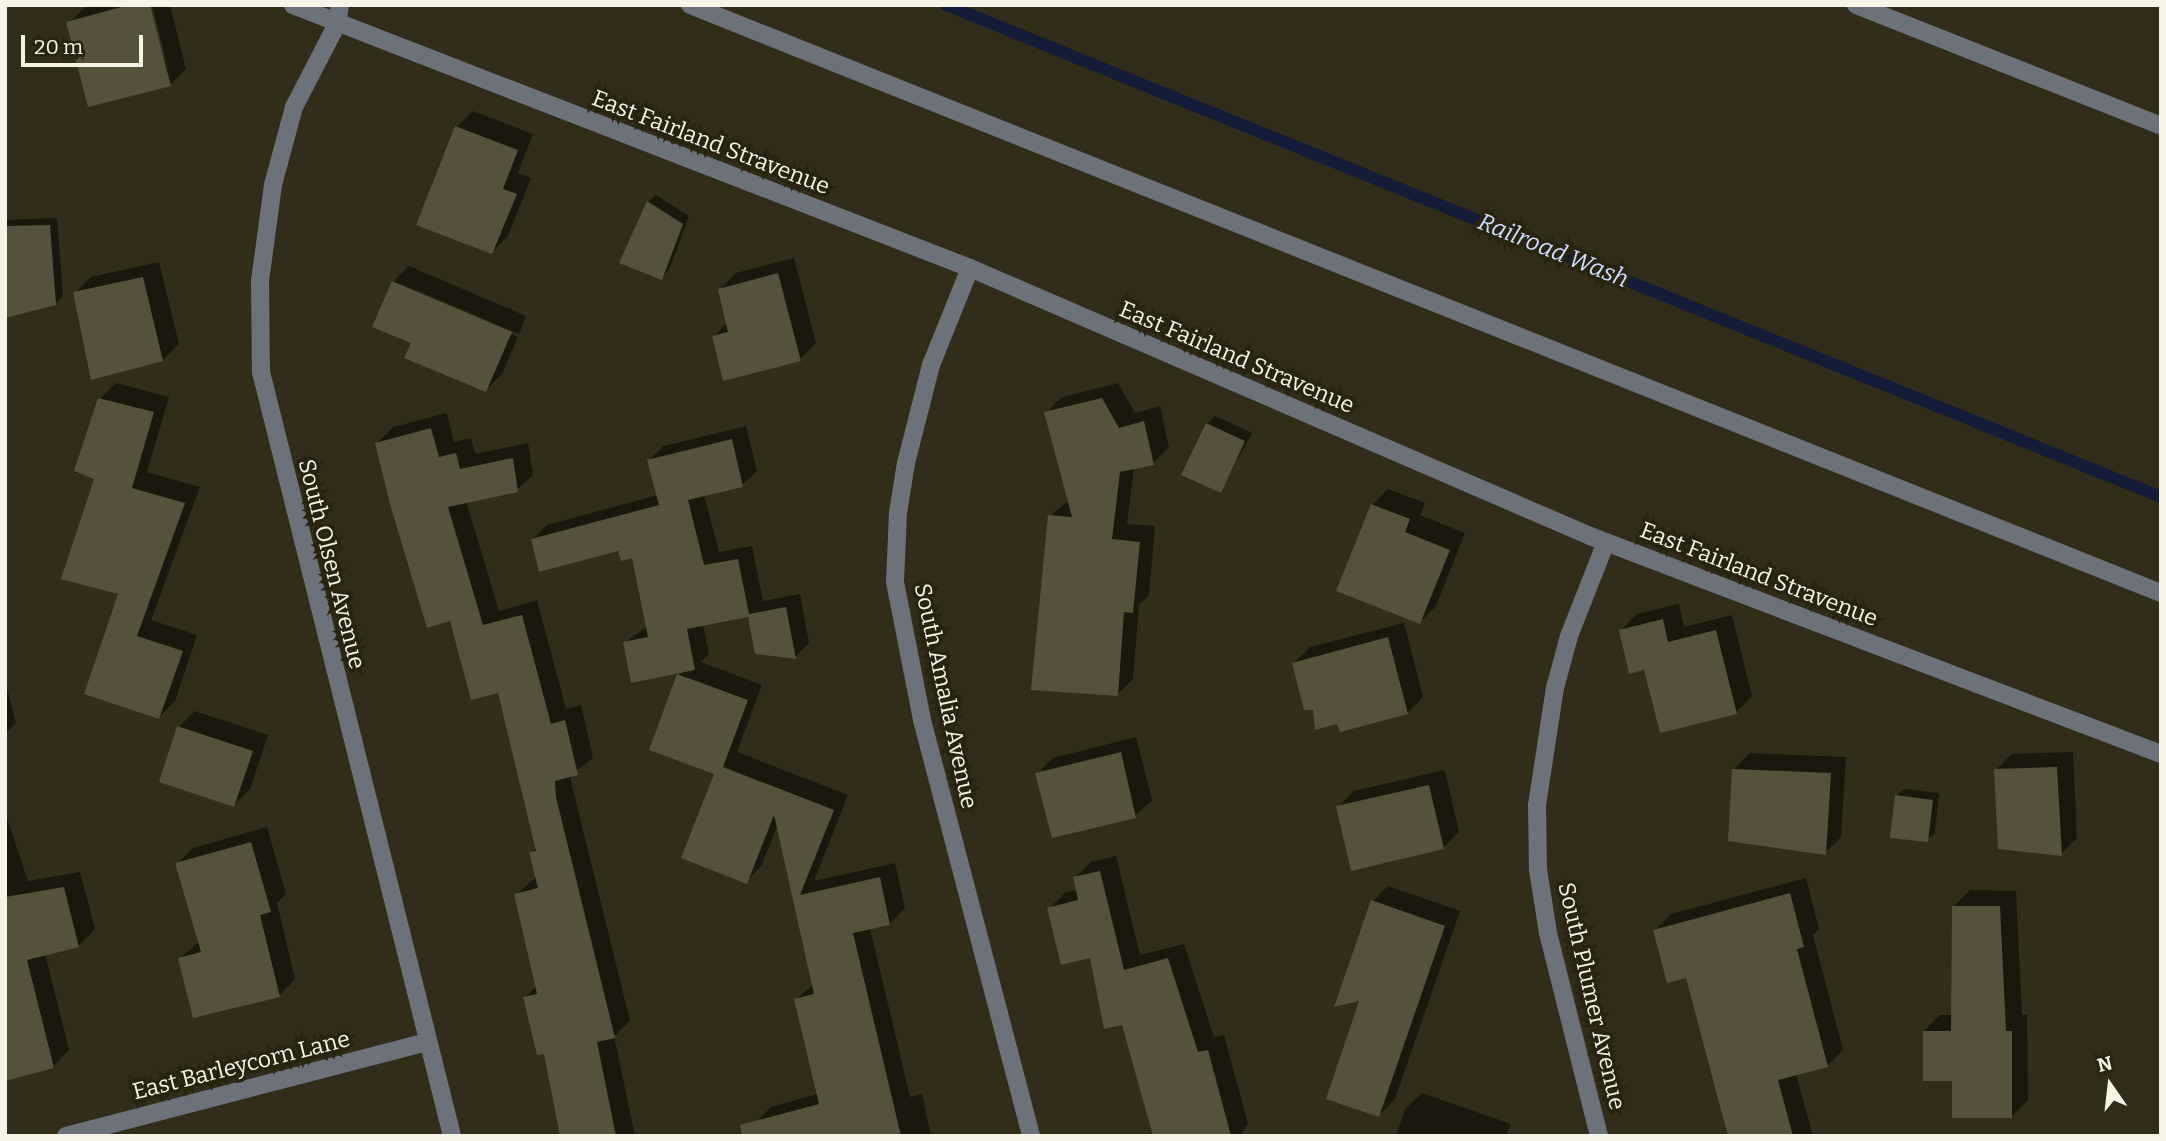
<!DOCTYPE html>
<html>
<head>
<meta charset="utf-8">
<style>
  body { margin:0 }
  #map { position:relative; width:2166px; height:1141px; overflow:hidden; background:#312d1a; font-family:Bitter,serif }
  div>[style] { position:absolute }
  .shadow>* { inset:0; background:#0007 }
  .stream>* { height:12px; margin:-6px; padding:0 6px; transform-origin:6px; border-radius:6px; background:#131d39 }
  .building>* { inset:0; background:#55513c }
  .minor>* { height:18px; margin:-9px; padding:0 9px; transform-origin:9px; border-radius:9px; background:#6d717a }
  span { translate:-50% -50%; white-space:nowrap; text-align:center; line-height:1.15; -webkit-text-stroke:7px #282410; paint-order:stroke }
  .street-label { font-size:23px; color:#f6f4e7 }
  .water-label { font-size:24px; color:#cddbff; font-style:italic }
  .frame { position:absolute; inset:0; border:7px solid #f6f4e7; pointer-events:none }
  .north { position:absolute; left:2075px; top:1050px; width:70px; height:70px; -webkit-text-stroke:5px #282410; paint-order:stroke; rotate:346deg; font-size:19px; font-weight:700; line-height:28px; text-align:center; color:#f6f4e7 }
  .north::after { content:''; display:block; margin:auto; width:24px; height:32px; background:#f6f4e7; clip-path:polygon(50% 0,100% 100%,50% 72%,0 100%) }
  .scale { position:absolute; left:21px; top:35px; width:122px; height:32px; box-sizing:border-box; border:4px solid #f6f4e7; border-top:0; padding-left:9px; font-size:21px; line-height:24px; white-space:nowrap; color:#f6f4e7; -webkit-text-stroke:5px #282410; paint-order:stroke }
</style>
</head>
<body>
<div id="map">
  <div class="shadow">
    <div style="clip-path:polygon(88px 5px,148px 5px,170px 76px,152px 5px,170px 5px,186px 69px,170px 85px,68px 23px)"></div>
    <div style="clip-path:polygon(473px 111px,533px 134px,518px 173px,531px 178px,508px 236px,492px 252px,457px 127px)"></div>
    <div style="clip-path:polygon(656px 195px,689px 216px,669px 270px,661px 278px,648px 202px)"></div>
    <div style="clip-path:polygon(57px 218px,63px 296px,55px 304px,5px 316px,5px 220px)"></div>
    <div style="clip-path:polygon(794px 258px,816px 343px,800px 359px,714px 336px,728px 322px,720px 289px,736px 273px)"></div>
    <div style="clip-path:polygon(159px 262px,179px 344px,163px 360px,75px 293px,91px 277px)"></div>
    <div style="clip-path:polygon(409px 266px,526px 316px,519px 334px,398px 282px,518px 337px,502px 374px,486px 390px,413px 342px,393px 282px)"></div>
    <div style="clip-path:polygon(116px 383px,169px 397px,147px 472px,200px 487px,151px 620px,197px 635px,175px 701px,159px 717px,120px 593px,106px 466px,75px 473px,100px 399px)"></div>
    <div style="clip-path:polygon(1118px 383px,1135px 413px,1160px 406px,1169px 447px,1153px 463px,1134px 467px,1127px 524px,1155px 526px,1149px 595px,1139px 605px,1133px 679px,1117px 695px,1050px 516px,1069px 500px,1046px 413px,1062px 397px)"></div>
    <div style="clip-path:polygon(447px 413px,454px 442px,471px 438px,475px 454px,528px 443px,533px 475px,517px 490px,466px 501px,499px 611px,537px 600px,566px 709px,581px 705px,593px 758px,571px 775px,571px 781px,630px 1021px,614px 1036px,635px 1136px,565px 1136px,545px 1052px,525px 997px,537px 986px,516px 894px,537px 877px,531px 853px,537px 847px,499px 691px,451px 619px,377px 443px,393px 427px)"></div>
    <div style="clip-path:polygon(1215px 416px,1252px 433px,1220px 491px,1207px 424px)"></div>
    <div style="clip-path:polygon(746px 426px,757px 471px,742px 485px,704px 495px,719px 552px,752px 546px,763px 601px,800px 594px,809px 643px,795px 657px,750px 615px,703px 625px,709px 654px,701px 662px,762px 685px,737px 752px,848px 795px,814px 881px,895px 863px,905px 908px,890px 923px,870px 928px,910px 1097px,922px 1094px,931px 1136px,760px 1136px,756px 1122px,771px 1107px,818px 1094px,796px 999px,814px 984px,778px 825px,761px 866px,746px 882px,716px 773px,679px 675px,683px 671px,625px 642px,648px 626px,634px 556px,620px 548px,533px 539px,547px 525px,658px 495px,649px 460px,664px 446px)"></div>
    <div style="clip-path:polygon(1388px 489px,1425px 503px,1420px 515px,1465px 533px,1436px 606px,1420px 622px,1372px 505px)"></div>
    <div style="clip-path:polygon(1679px 604px,1684px 627px,1732px 615px,1752px 696px,1736px 712px,1645px 668px,1621px 630px,1637px 614px)"></div>
    <div style="clip-path:polygon(1404px 623px,1423px 697px,1407px 713px,1338px 722px,1315px 709px,1294px 663px,1310px 647px)"></div>
    <div style="clip-path:polygon(5px 680px,16px 723px,5px 734px)"></div>
    <div style="clip-path:polygon(195px 711px,268px 735px,250px 789px,234px 805px,179px 727px)"></div>
    <div style="clip-path:polygon(1136px 737px,1152px 800px,1135px 816px,1037px 774px,1053px 758px)"></div>
    <div style="clip-path:polygon(2073px 752px,2077px 838px,2061px 854px,1996px 770px,2012px 754px)"></div>
    <div style="clip-path:polygon(1750px 753px,1846px 757px,1841px 837px,1825px 853px,1734px 769px)"></div>
    <div style="clip-path:polygon(1445px 770px,1459px 832px,1443px 848px,1338px 807px,1354px 791px)"></div>
    <div style="clip-path:polygon(1904px 789px,1939px 793px,1935px 833px,1927px 840px,1896px 796px)"></div>
    <div style="clip-path:polygon(5px 812px,28px 881px,80px 872px,95px 929px,79px 945px,45px 954px,69px 1050px,53px 1067px,5px 1080px)"></div>
    <div style="clip-path:polygon(267px 827px,286px 894px,277px 903px,295px 979px,279px 996px,180px 958px,200px 941px,177px 864px,193px 848px)"></div>
    <div style="clip-path:polygon(1116px 856px,1140px 955px,1184px 944px,1214px 1037px,1224px 1035px,1248px 1124px,1240px 1136px,1155px 1136px,1124px 1023px,1091px 956px,1049px 909px,1065px 893px,1077px 890px,1075px 878px,1091px 862px)"></div>
    <div style="clip-path:polygon(1806px 878px,1819px 929px,1813px 935px,1843px 1050px,1827px 1066px,1796px 1074px,1813px 1136px,1723px 1136px,1728px 1132px,1688px 976px,1655px 930px,1671px 914px)"></div>
    <div style="clip-path:polygon(1388px 886px,1460px 911px,1395px 1099px,1379px 1115px,1362px 999px,1373px 901px)"></div>
    <div style="clip-path:polygon(1970px 890px,2016px 891px,2022px 1015px,2027px 1015px,2028px 1100px,2012px 1116px,1954px 1079px,1924px 1031px,1940px 1015px,1953px 1015px,1954px 906px)"></div>
    <div style="clip-path:polygon(1422px 1093px,1511px 1124px,1506px 1136px,1396px 1136px,1405px 1109px)"></div>
  </div>
  <div class="stream">
    <div style="left:946px;top:5px;width:1311px;rotate:22.04deg"></div>
  </div>
  <div class="building">
    <div style="clip-path:polygon(129px 5px,150px 5px,171px 86px,88px 107px,66px 22px)"></div>
    <div style="clip-path:polygon(455px 126px,518px 150px,503px 189px,517px 194px,492px 254px,416px 225px)"></div>
    <div style="clip-path:polygon(647px 201px,683px 224px,662px 280px,619px 263px)"></div>
    <div style="clip-path:polygon(50px 225px,56px 305px,5px 318px,5px 226px)"></div>
    <div style="clip-path:polygon(778px 273px,801px 361px,723px 381px,712px 336px,728px 332px,718px 289px)"></div>
    <div style="clip-path:polygon(143px 277px,163px 361px,91px 380px,73px 292px)"></div>
    <div style="clip-path:polygon(392px 281px,512px 332px,486px 392px,404px 358px,411px 343px,372px 327px)"></div>
    <div style="clip-path:polygon(98px 398px,154px 412px,132px 488px,185px 503px,137px 636px,183px 651px,159px 719px,84px 694px,118px 594px,61px 579px,94px 479px,74px 471px)"></div>
    <div style="clip-path:polygon(1102px 398px,1119px 428px,1144px 421px,1154px 465px,1120px 472px,1112px 539px,1140px 542px,1133px 613px,1124px 612px,1118px 696px,1031px 690px,1048px 515px,1072px 517px,1044px 412px)"></div>
    <div style="clip-path:polygon(1206px 423px,1245px 441px,1221px 493px,1181px 475px)"></div>
    <div style="clip-path:polygon(431px 428px,439px 457px,456px 453px,460px 469px,513px 458px,518px 492px,448px 507px,483px 625px,522px 615px,551px 724px,565px 720px,578px 775px,555px 781px,556px 797px,615px 1038px,597px 1042px,616px 1136px,560px 1136px,544px 1054px,537px 1055px,523px 997px,537px 994px,514px 894px,538px 888px,529px 852px,536px 851px,498px 693px,471px 700px,450px 621px,427px 628px,390px 504px,375px 443px)"></div>
    <div style="clip-path:polygon(732px 439px,743px 487px,688px 500px,704px 565px,738px 559px,749px 614px,786px 607px,796px 659px,755px 654px,748px 617px,687px 629px,695px 670px,631px 683px,623px 642px,648px 637px,632px 558px,621px 561px,618px 551px,539px 572px,531px 539px,659px 505px,647px 460px)"></div>
    <div style="clip-path:polygon(1371px 504px,1410px 519px,1405px 532px,1450px 550px,1420px 624px,1336px 591px)"></div>
    <div style="clip-path:polygon(1663px 619px,1668px 642px,1716px 630px,1737px 714px,1660px 733px,1644px 670px,1629px 674px,1619px 630px)"></div>
    <div style="clip-path:polygon(1388px 637px,1408px 714px,1340px 732px,1337px 724px,1315px 730px,1313px 710px,1304px 710px,1292px 663px)"></div>
    <div style="clip-path:polygon(677px 674px,748px 700px,723px 767px,834px 810px,800px 895px,880px 877px,890px 925px,853px 933px,901px 1136px,742px 1136px,740px 1125px,819px 1104px,794px 999px,814px 994px,774px 815px,747px 884px,681px 858px,714px 774px,649px 750px)"></div>
    <div style="clip-path:polygon(177px 726px,253px 751px,234px 807px,159px 782px)"></div>
    <div style="clip-path:polygon(1121px 752px,1136px 818px,1052px 838px,1035px 773px)"></div>
    <div style="clip-path:polygon(2057px 767px,2062px 856px,1998px 849px,1994px 769px)"></div>
    <div style="clip-path:polygon(1732px 769px,1831px 773px,1826px 855px,1728px 841px)"></div>
    <div style="clip-path:polygon(1429px 785px,1444px 849px,1351px 871px,1336px 806px)"></div>
    <div style="clip-path:polygon(1895px 795px,1933px 800px,1928px 842px,1890px 838px)"></div>
    <div style="clip-path:polygon(251px 842px,271px 912px,260px 915px,280px 997px,193px 1018px,178px 958px,201px 952px,175px 863px)"></div>
    <div style="clip-path:polygon(1100px 871px,1124px 970px,1168px 958px,1198px 1052px,1208px 1050px,1231px 1136px,1153px 1136px,1122px 1025px,1104px 1029px,1090px 958px,1061px 965px,1047px 908px,1078px 900px,1073px 877px)"></div>
    <div style="clip-path:polygon(64px 887px,79px 947px,27px 960px,54px 1068px,5px 1081px,5px 897px)"></div>
    <div style="clip-path:polygon(1790px 893px,1804px 947px,1797px 949px,1828px 1067px,1778px 1080px,1793px 1136px,1728px 1136px,1686px 978px,1667px 983px,1653px 930px)"></div>
    <div style="clip-path:polygon(1371px 900px,1445px 926px,1379px 1117px,1326px 1099px,1359px 1001px,1334px 1007px)"></div>
    <div style="clip-path:polygon(1952px 906px,2000px 906px,2006px 1031px,2012px 1031px,2012px 1118px,1952px 1118px,1952px 1081px,1923px 1081px,1923px 1031px,1951px 1031px)"></div>
  </div>
  <div class="minor">
    <div style="left:293px;top:5px;width:726px;rotate:21.23deg"></div>
    <div style="left:970px;top:268px;width:675px;rotate:23.38deg"></div>
    <div style="left:1590px;top:536px;width:611px;rotate:20.9deg"></div>
    <div style="left:340px;top:5px;width:19px;rotate:99deg"></div>
    <div style="left:337px;top:24px;width:93px;rotate:117.4deg"></div>
    <div style="left:294px;top:107px;width:81px;rotate:105.1deg"></div>
    <div style="left:273px;top:185px;width:97px;rotate:97.7deg"></div>
    <div style="left:260px;top:281px;width:91px;rotate:89.4deg"></div>
    <div style="left:261px;top:372px;width:788px;rotate:75.96deg"></div>
    <div style="left:690px;top:5px;width:1584px;rotate:21.79deg"></div>
    <div style="left:1856px;top:5px;width:328px;rotate:21.6deg"></div>
    <div style="left:970px;top:268px;width:105px;rotate:111.9deg"></div>
    <div style="left:931px;top:365px;width:101px;rotate:104.3deg"></div>
    <div style="left:906px;top:463px;width:51px;rotate:99.1deg"></div>
    <div style="left:898px;top:513px;width:69px;rotate:92.5deg"></div>
    <div style="left:895px;top:582px;width:141px;rotate:78.9deg"></div>
    <div style="left:922px;top:720px;width:430px;rotate:75.3deg"></div>
    <div style="left:66px;top:1136px;width:374px;rotate:-14.6deg"></div>
    <div style="left:1599px;top:1136px;width:209px;rotate:-104.1deg"></div>
    <div style="left:1548px;top:933px;width:65px;rotate:-98.9deg"></div>
    <div style="left:1538px;top:869px;width:64px;rotate:-90.9deg"></div>
    <div style="left:1537px;top:805px;width:118px;rotate:-81.3deg"></div>
    <div style="left:1555px;top:688px;width:54px;rotate:-74.9deg"></div>
    <div style="left:1569px;top:636px;width:101px;rotate:-68.5deg"></div>
  </div>
  <div class="street-label">
    <span style="left:711px;top:142px;rotate:21deg">East Fairland Stravenue</span>
    <span style="left:1237px;top:357px;rotate:23deg">East Fairland Stravenue</span>
    <span style="left:332px;top:564px;rotate:76deg">South Olsen Avenue</span>
    <span style="left:1759px;top:574px;rotate:21deg">East Fairland Stravenue</span>
    <span style="left:946px;top:696px;rotate:78deg">South Amalia Avenue</span>
    <span style="left:1592px;top:996px;rotate:77deg">South Plumer Avenue</span>
    <span style="left:241px;top:1065px;rotate:-14deg">East Barleycorn Lane</span>
  </div>
  <div class="water-label">
    <span style="left:1553px;top:251px;rotate:22deg">Railroad Wash</span>
  </div>
  <div class="frame"></div>
  <div class="north">N</div>
  <div class="scale">20 m</div>
</div>
</body>
</html>
